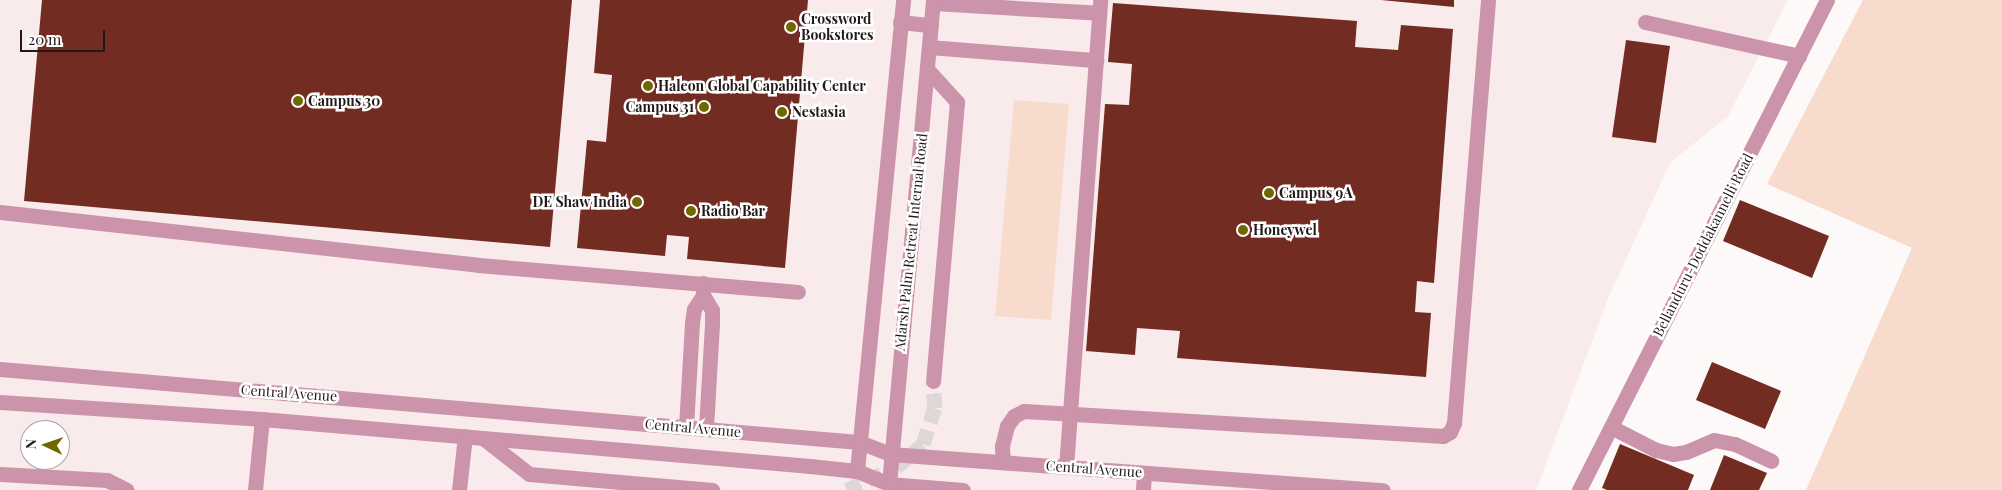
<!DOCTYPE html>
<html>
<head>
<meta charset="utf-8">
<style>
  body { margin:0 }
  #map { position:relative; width:2002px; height:490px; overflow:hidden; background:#fef9f9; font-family:"Playfair Display",serif }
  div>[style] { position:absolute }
  .built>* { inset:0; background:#f9ebec }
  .green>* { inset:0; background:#f7dbcc }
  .building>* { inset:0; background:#732c22 }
  .minor-tunnel>* { height:15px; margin-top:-7.5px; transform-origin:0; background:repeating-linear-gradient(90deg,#ddd7d8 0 15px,transparent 0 23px) }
  .minor>* { height:15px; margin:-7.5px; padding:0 7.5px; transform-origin:7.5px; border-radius:7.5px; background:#cc94ab }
  .dots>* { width:14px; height:14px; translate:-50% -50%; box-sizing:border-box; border:2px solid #fff; border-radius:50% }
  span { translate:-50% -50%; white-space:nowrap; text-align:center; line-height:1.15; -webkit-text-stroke:5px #fff; paint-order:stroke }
  .poi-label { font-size:14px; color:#22191a; font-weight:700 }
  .left { translate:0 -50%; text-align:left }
  .right { translate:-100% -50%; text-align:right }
  .street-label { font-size:14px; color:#22191a }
  .north { position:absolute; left:20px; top:420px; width:50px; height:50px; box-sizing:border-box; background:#fff; border:1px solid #a7a3a3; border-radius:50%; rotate:273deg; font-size:14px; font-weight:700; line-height:20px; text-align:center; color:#22191a }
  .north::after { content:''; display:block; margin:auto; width:18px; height:22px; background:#6f6800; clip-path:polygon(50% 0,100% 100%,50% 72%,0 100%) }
  .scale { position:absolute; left:20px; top:30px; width:85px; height:22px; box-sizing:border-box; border:2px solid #22191a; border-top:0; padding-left:6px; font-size:15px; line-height:18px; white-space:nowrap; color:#22191a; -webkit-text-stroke:4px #fff; paint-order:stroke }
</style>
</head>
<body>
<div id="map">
  <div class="built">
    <div style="clip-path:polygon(evenodd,0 0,1788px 0,1728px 116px,1670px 163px,1610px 294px,1536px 490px,0 490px,0 0,30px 430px,60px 430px,60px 460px,30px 460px,30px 430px)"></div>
  </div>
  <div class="green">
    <div style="clip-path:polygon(1863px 0,2002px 0,2002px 490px,1806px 490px,1912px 248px,1767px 184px)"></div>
    <div style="clip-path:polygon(1014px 100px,1069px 104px,1051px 320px,995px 316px)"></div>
  </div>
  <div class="building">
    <div style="clip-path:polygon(42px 0,572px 0,550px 247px,24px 201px)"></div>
    <div style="clip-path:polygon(600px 0,808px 0,785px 268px,687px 259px,689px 237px,667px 235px,665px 256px,577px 248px,587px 140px,606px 142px,612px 75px,594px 73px)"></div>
    <div style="clip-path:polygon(1381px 0,1454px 0,1454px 7px)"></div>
    <div style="clip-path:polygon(1113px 3px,1357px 21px,1355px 47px,1398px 50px,1401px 25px,1453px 29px,1434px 283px,1417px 281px,1415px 312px,1431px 313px,1426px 377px,1177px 358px,1180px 331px,1137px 328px,1135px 355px,1086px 351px,1105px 104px,1129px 105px,1132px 64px,1108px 62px)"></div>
    <div style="clip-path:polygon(1626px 40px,1670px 46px,1656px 143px,1612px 137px)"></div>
    <div style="clip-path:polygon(1740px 200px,1829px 236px,1812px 278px,1723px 241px)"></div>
    <div style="clip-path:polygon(1712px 362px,1781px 391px,1765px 429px,1696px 400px)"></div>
    <div style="clip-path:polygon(1620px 444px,1694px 475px,1688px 490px,1607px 490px,1602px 488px)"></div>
    <div style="clip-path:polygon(1724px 455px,1767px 473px,1759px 490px,1710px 490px)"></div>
  </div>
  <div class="minor-tunnel">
    <div style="left:847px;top:490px;width:54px;rotate:-25.1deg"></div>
    <div style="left:896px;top:467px;width:35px;rotate:-40deg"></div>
    <div style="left:923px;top:444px;width:38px;rotate:-72deg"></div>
    <div style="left:935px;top:408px;width:27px;rotate:-94deg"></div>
  </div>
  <div class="minor">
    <div style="left:933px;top:3px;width:166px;rotate:3.4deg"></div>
    <div style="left:900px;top:22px;width:31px;rotate:6deg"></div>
    <div style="left:1645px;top:22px;width:158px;rotate:12.4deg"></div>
    <div style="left:929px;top:47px;width:168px;rotate:4.5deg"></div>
    <div style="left:927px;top:69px;width:45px;rotate:47.7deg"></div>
    <div style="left:957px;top:102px;width:280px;rotate:94.9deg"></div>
    <div style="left:0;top:212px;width:481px;rotate:6.3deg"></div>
    <div style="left:478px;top:265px;width:321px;rotate:4.8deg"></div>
    <div style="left:703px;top:283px;width:12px;rotate:90deg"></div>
    <div style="left:703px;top:295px;width:17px;rotate:59deg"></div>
    <div style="left:712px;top:310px;width:14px;rotate:90deg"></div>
    <div style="left:712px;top:324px;width:105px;rotate:93.3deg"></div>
    <div style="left:0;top:369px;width:862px;rotate:4.86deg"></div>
    <div style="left:859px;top:442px;width:33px;rotate:21deg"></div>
    <div style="left:890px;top:454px;width:494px;rotate:4.2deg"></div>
    <div style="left:0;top:402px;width:263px;rotate:3.7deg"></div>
    <div style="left:262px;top:419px;width:550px;rotate:4.9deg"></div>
    <div style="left:810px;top:466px;width:47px;rotate:6.1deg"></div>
    <div style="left:857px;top:471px;width:35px;rotate:22deg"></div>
    <div style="left:889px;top:484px;width:74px;rotate:4.6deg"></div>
    <div style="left:686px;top:427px;width:104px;rotate:-86.7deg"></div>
    <div style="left:692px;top:323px;width:14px;rotate:-82deg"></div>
    <div style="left:694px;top:309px;width:17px;rotate:-57deg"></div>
    <div style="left:1611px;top:427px;width:51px;rotate:27.1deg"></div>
    <div style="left:1656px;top:450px;width:17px;rotate:13deg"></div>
    <div style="left:1673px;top:454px;width:13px;rotate:-9deg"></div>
    <div style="left:1686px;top:452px;width:30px;rotate:-23deg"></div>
    <div style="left:1714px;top:440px;width:21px;rotate:11deg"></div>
    <div style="left:1735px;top:444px;width:40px;rotate:25deg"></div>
    <div style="left:483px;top:438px;width:58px;rotate:38deg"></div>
    <div style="left:529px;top:474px;width:184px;rotate:5deg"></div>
    <div style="left:1003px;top:462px;width:16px;rotate:-94deg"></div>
    <div style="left:1002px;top:446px;width:21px;rotate:-76deg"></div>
    <div style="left:1007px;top:426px;width:12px;rotate:-55deg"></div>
    <div style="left:1014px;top:416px;width:11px;rotate:-27deg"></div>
    <div style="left:1024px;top:411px;width:420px;rotate:3.4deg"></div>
    <div style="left:1443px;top:436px;width:8px;rotate:-30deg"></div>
    <div style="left:1450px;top:432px;width:10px;rotate:-66deg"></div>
    <div style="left:1454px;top:423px;width:424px;rotate:-85.4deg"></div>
    <div style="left:1066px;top:467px;width:468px;rotate:-85.8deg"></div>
    <div style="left:857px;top:471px;width:473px;rotate:-84.4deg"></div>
    <div style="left:0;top:474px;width:107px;rotate:3.2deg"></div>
    <div style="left:107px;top:480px;width:22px;rotate:27deg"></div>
    <div style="left:889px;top:484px;width:486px;rotate:-84.8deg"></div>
    <div style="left:255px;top:490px;width:71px;rotate:-84.4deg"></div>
    <div style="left:459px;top:490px;width:54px;rotate:-83.7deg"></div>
    <div style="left:1143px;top:490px;width:17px;rotate:-87deg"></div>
    <div style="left:1579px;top:490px;width:549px;rotate:-63.16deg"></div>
  </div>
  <div class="dots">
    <div style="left:791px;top:27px;background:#6f6800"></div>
    <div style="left:648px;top:86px;background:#6f6800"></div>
    <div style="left:298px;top:101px;background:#6f6800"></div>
    <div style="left:704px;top:107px;background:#6f6800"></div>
    <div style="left:782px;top:112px;background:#6f6800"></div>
    <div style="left:1269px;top:193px;background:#6f6800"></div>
    <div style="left:637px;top:202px;background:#6f6800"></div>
    <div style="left:691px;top:211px;background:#6f6800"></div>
    <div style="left:1243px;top:230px;background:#6f6800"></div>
  </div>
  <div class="poi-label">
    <span class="left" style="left:801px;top:27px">Crossword<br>Bookstores</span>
    <span class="left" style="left:658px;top:86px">Haleon Global Capability Center</span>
    <span class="left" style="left:308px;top:101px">Campus 30</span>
    <span class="right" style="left:694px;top:107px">Campus 31</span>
    <span class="left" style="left:792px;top:112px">Nestasia</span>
    <span class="left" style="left:1279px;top:193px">Campus 9A</span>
    <span class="right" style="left:627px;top:202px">DE Shaw India</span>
    <span class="left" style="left:701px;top:211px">Radio Bar</span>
    <span class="left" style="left:1253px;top:230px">Honeywel</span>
  </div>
  <div class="street-label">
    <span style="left:911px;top:242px;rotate:-84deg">Adarsh Palm Retreat Internal Road</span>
    <span style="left:1703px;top:245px;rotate:-63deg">Bellanduru-Doddakannelli Road</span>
    <span style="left:289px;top:393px;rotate:4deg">Central Avenue</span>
    <span style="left:693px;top:428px;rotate:5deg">Central Avenue</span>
    <span style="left:1094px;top:469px;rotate:4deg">Central Avenue</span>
  </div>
  <div class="north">N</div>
  <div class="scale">20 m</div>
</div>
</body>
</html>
